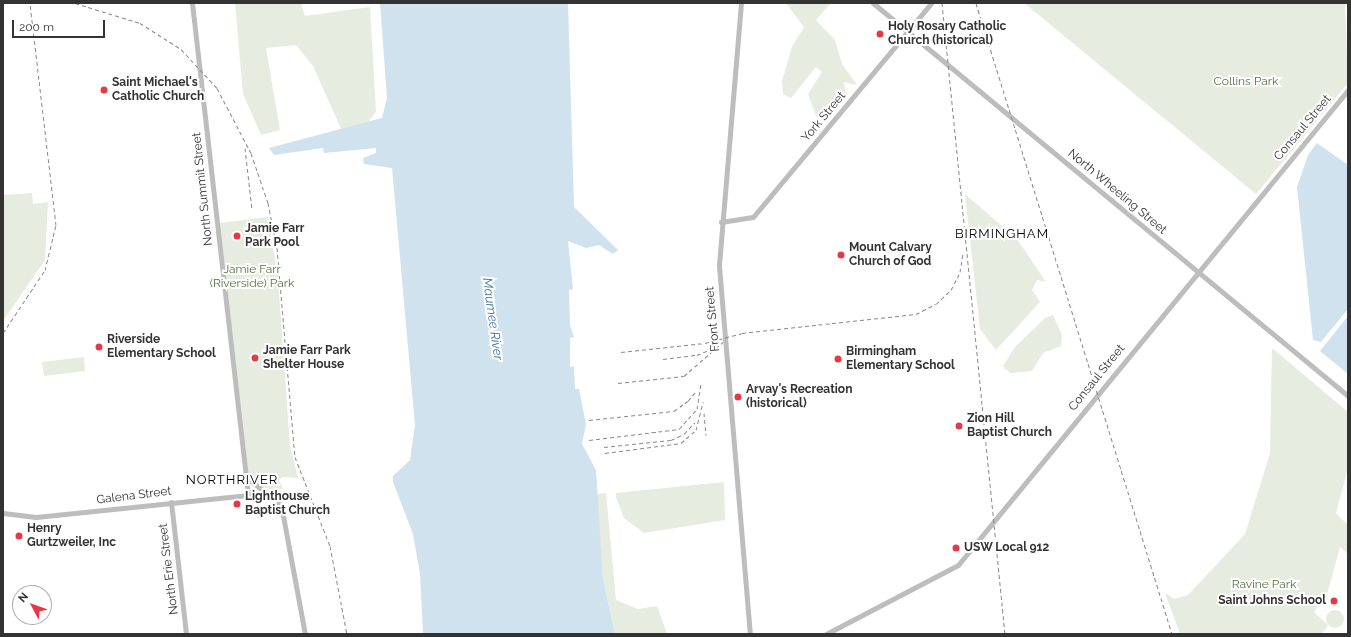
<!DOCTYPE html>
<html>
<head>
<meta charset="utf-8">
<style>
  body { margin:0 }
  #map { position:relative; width:1351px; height:637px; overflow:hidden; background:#fff; font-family:Raleway,sans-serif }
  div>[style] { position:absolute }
  .green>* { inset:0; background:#e6ecdf }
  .round { border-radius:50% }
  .water>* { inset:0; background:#cfe2ee }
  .secondary>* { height:5px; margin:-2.5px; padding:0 2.5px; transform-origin:2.5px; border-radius:2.5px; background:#bdbdbd }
  .rail>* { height:1px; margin-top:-0.5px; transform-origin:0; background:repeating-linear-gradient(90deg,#888 0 4px,transparent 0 7px) }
  .dots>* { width:11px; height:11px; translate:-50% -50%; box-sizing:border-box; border:2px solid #fff; border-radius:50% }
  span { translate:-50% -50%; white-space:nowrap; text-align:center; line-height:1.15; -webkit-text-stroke:4px #fff; paint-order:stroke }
  .poi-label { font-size:12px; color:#333; font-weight:700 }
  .left { translate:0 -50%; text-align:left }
  .right { translate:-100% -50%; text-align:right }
  .park-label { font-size:12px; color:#56703f }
  .street-label { font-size:12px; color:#333 }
  .neighbourhood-label { font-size:13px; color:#000; letter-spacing:1px }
  .water-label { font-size:13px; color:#3f7597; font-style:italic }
  .frame { position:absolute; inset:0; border:4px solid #333; pointer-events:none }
  .north { position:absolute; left:12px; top:585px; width:40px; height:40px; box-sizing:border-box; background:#fff; border:1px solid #adadad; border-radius:50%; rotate:311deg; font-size:11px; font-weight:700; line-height:16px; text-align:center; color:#333 }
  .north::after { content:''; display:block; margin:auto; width:14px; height:18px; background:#e63946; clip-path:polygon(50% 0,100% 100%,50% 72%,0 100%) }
  .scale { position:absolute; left:12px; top:20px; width:93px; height:18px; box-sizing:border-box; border:2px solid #333; border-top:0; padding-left:5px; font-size:12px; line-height:14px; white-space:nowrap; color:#333; -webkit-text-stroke:3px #fff; paint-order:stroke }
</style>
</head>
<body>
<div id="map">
  <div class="green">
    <div style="clip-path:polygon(235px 3px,301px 3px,305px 16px,370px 7px,376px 112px,368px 122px,342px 131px,313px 66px,296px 45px,266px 48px,280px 130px,261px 135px,243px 94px)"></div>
    <div style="clip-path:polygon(786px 3px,831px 3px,816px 20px,835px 40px,842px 64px,857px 85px,844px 82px,846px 97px,826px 119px,816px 116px,808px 94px,822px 72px,816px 67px,791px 98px,783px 94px,782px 81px,792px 47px,804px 27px)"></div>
    <div style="clip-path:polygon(1024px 3px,1345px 3px,1348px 83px,1256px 194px)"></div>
    <div style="clip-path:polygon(32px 193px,33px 204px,48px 202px,45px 260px,3px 321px,3px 195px)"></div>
    <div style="clip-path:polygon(965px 194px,1017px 239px,1046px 282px,1037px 280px,1032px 290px,1040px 302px,996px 350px,980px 329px)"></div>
    <div style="clip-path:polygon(268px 217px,278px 278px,290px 446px,298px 478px,282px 477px,279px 481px,283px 488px,278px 491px,262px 487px,249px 477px,220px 223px)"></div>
    <div style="clip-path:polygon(1053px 315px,1062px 335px,1061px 346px,1043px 353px,1032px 371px,1011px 373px,1005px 369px,1003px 366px,1015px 347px,1045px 318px)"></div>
    <div style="clip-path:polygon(1272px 348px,1348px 412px,1348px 468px,1336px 513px,1348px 525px,1348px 554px,1340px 547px,1328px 591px,1314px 612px,1328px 625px,1322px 634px,1180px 634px,1165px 593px,1174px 599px,1188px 595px,1245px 534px,1270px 453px)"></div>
    <div style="clip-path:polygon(84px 357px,85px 371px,44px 376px,42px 362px)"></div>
    <div style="clip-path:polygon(724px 482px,725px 520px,644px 533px,624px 518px,616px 497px,616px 493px)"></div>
    <div style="clip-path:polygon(606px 493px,616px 600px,638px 609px,657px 606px,667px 634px,615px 634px,603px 579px,597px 500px,597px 494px)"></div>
    <div class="round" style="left:1326px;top:610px;width:18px;height:18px"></div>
  </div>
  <div class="water">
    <div style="clip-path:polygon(380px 3px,568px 3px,574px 207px,618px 250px,613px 254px,599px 245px,586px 248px,568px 241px,573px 289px,569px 290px,570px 325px,574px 337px,570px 338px,570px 367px,574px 366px,575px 389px,579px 389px,586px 424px,582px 444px,596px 470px,603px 579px,615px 634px,423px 634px,420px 574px,413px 534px,393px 482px,393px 476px,410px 460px,415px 425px,392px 168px,364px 164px,363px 158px,376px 153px,376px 148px,324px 153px,323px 148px,274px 155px,269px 148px,382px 118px,387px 98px)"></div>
    <div style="clip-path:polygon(1317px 143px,1348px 165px,1348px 309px,1321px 342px,1313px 340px,1297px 187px,1308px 155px)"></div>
    <div style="clip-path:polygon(1348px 316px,1348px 374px,1320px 351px)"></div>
  </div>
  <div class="secondary">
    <div style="left:192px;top:3px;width:493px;rotate:83.5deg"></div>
    <div style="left:741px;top:3px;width:264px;rotate:94.8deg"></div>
    <div style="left:719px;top:266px;width:369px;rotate:85.2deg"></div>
    <div style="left:873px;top:3px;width:617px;rotate:39.6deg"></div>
    <div style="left:721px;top:222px;width:32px;rotate:-9deg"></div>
    <div style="left:753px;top:217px;width:278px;rotate:-50.2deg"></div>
    <div style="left:247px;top:478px;width:43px;rotate:38.5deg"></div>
    <div style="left:281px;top:505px;width:131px;rotate:79.5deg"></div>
    <div style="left:171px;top:502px;width:133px;rotate:83.5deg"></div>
    <div style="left:3px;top:513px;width:33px;rotate:7deg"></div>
    <div style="left:36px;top:517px;width:233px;rotate:-5.9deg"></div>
    <div style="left:826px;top:634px;width:149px;rotate:-27.6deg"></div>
    <div style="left:958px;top:565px;width:615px;rotate:-50.61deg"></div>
  </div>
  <div class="rail">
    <div style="left:75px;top:3px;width:68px;rotate:17.1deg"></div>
    <div style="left:140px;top:23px;width:49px;rotate:32.4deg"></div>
    <div style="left:181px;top:49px;width:53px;rotate:47.3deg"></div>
    <div style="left:217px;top:88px;width:73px;rotate:62.4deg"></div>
    <div style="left:251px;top:153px;width:53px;rotate:71.2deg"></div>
    <div style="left:268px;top:203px;width:46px;rotate:78.7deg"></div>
    <div style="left:277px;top:248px;width:210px;rotate:85.1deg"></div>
    <div style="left:295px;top:457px;width:96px;rotate:68.5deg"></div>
    <div style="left:330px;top:546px;width:90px;rotate:79.1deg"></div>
    <div style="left:942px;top:3px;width:634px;rotate:84.3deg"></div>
    <div style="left:976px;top:3px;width:661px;rotate:72.74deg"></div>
    <div style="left:245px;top:148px;width:61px;rotate:83.5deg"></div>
    <div style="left:3px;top:333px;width:76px;rotate:-56.3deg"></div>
    <div style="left:45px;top:270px;width:46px;rotate:-76.3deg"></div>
    <div style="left:56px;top:225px;width:224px;rotate:-96.7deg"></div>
    <div style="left:621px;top:352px;width:84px;rotate:-6.1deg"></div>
    <div style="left:705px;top:343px;width:38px;rotate:-15deg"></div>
    <div style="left:742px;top:333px;width:175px;rotate:-6.2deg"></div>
    <div style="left:916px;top:314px;width:22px;rotate:-27deg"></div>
    <div style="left:936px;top:304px;width:21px;rotate:-43deg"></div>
    <div style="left:951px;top:290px;width:20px;rotate:-63deg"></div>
    <div style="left:960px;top:272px;width:20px;rotate:-81deg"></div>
    <div style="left:663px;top:359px;width:34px;rotate:-7deg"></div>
    <div style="left:697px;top:355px;width:15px;rotate:-23deg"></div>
    <div style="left:618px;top:383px;width:66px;rotate:-6.1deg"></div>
    <div style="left:684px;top:376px;width:52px;rotate:-41.1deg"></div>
    <div style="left:704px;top:413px;width:22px;rotate:85deg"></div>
    <div style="left:589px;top:420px;width:85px;rotate:-6deg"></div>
    <div style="left:674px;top:411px;width:17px;rotate:-36deg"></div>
    <div style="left:688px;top:401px;width:13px;rotate:-51deg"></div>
    <div style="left:589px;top:440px;width:91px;rotate:-7deg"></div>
    <div style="left:679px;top:429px;width:27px;rotate:-48deg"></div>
    <div style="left:697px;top:409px;width:26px;rotate:-81deg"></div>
    <div style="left:604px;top:447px;width:67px;rotate:-6deg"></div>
    <div style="left:671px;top:440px;width:14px;rotate:-25deg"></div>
    <div style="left:684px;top:434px;width:16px;rotate:-47deg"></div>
    <div style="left:605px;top:453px;width:77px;rotate:-7.5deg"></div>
    <div style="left:681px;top:443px;width:20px;rotate:-41deg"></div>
    <div style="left:696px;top:430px;width:29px;rotate:-76deg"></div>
  </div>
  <div class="dots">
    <div style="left:880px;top:34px;background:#e63946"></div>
    <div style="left:104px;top:90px;background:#e63946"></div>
    <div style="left:237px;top:236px;background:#e63946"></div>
    <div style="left:841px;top:255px;background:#e63946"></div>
    <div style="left:99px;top:347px;background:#e63946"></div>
    <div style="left:255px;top:358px;background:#e63946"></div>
    <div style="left:838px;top:359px;background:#e63946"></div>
    <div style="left:738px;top:397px;background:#e63946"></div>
    <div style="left:959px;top:426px;background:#e63946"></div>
    <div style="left:237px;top:504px;background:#e63946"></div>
    <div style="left:19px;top:536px;background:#e63946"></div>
    <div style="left:956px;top:548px;background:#e63946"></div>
    <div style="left:1334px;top:601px;background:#e63946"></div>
  </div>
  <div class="poi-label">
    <span class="left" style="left:888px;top:34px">Holy Rosary Catholic<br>Church (historical)</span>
    <span class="left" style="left:112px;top:90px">Saint Michael's<br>Catholic Church</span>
    <span class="left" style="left:245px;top:236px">Jamie Farr<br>Park Pool</span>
    <span class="left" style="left:849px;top:255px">Mount Calvary<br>Church of God</span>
    <span class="left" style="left:107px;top:347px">Riverside<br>Elementary School</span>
    <span class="left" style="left:263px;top:358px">Jamie Farr Park<br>Shelter House</span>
    <span class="left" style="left:846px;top:359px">Birmingham<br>Elementary School</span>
    <span class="left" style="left:746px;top:397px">Arvay's Recreation<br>(historical)</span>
    <span class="left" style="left:967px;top:426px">Zion Hill<br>Baptist Church</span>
    <span class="left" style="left:245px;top:504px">Lighthouse<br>Baptist Church</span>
    <span class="left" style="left:27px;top:536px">Henry<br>Gurtzweiler, Inc</span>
    <span class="left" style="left:964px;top:548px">USW Local 912</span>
    <span class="right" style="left:1326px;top:601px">Saint Johns School</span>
  </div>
  <div class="park-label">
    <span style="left:1246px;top:82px">Collins Park</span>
    <span style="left:252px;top:277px">Jamie Farr<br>(Riverside) Park</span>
    <span style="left:1264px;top:585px">Ravine Park</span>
  </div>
  <div class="street-label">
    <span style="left:824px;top:117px;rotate:-50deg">York Street</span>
    <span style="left:1303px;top:128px;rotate:-50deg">Consaul Street</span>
    <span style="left:203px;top:189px;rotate:-96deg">North Summit Street</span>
    <span style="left:1117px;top:192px;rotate:40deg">North Wheeling Street</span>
    <span style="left:713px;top:319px;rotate:-95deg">Front Street</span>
    <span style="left:1097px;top:378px;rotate:-51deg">Consaul Street</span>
    <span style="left:134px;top:496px;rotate:-7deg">Galena Street</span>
    <span style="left:169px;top:569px;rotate:-97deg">North Erie Street</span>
  </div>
  <div class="neighbourhood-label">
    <span style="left:1002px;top:234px">BIRMINGHAM</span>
    <span style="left:232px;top:480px">NORTHRIVER</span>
  </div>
  <div class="water-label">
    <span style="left:492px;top:319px;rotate:82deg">Maumee River</span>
  </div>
  <div class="frame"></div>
  <div class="north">N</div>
  <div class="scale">200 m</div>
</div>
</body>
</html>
